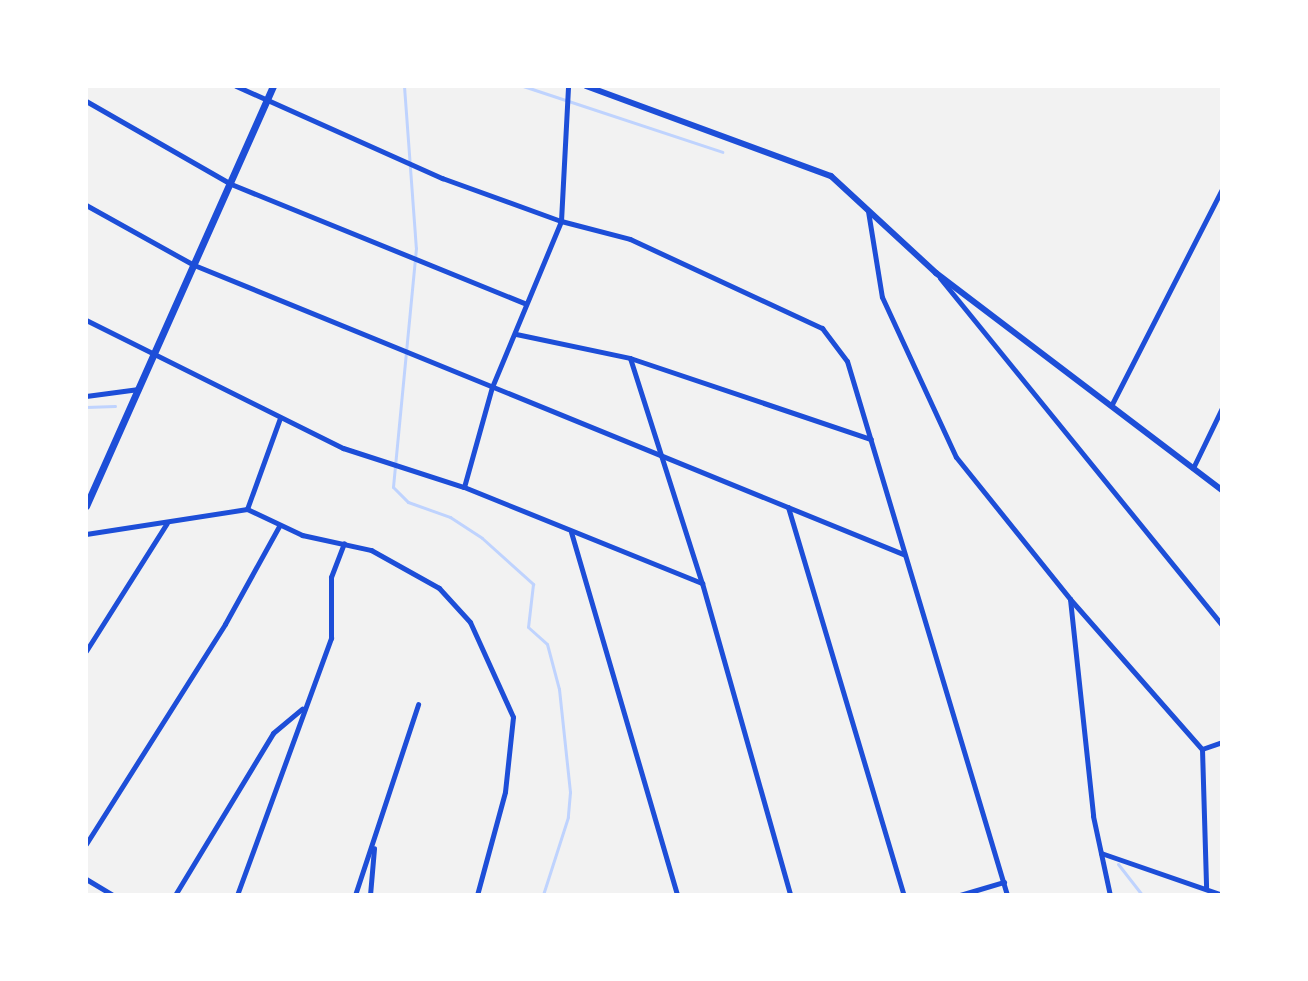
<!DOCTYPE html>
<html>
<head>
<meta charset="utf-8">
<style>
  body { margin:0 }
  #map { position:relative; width:1308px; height:981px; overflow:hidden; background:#f2f2f2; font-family:"DejaVu Sans",sans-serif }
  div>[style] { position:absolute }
  .stream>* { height:3px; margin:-1.5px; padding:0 1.5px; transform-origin:1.5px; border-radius:1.5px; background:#bfd3fe }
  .minor>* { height:5px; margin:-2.5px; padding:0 2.5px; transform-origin:2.5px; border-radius:2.5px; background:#1d4ed8 }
  .tertiary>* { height:6px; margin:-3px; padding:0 3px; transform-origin:3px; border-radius:3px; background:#1d4ed8 }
  .secondary>* { height:7px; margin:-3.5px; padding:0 3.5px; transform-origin:3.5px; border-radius:3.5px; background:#1d4ed8 }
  span { translate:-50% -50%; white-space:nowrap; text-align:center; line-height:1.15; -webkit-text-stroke:6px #fff; paint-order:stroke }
  .frame { position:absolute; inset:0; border:88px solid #fff; pointer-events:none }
</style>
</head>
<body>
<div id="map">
  <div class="stream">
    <div style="left:404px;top:86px;width:162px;rotate:85.8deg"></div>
    <div style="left:416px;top:248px;width:240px;rotate:95.5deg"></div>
    <div style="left:393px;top:487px;width:21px;rotate:45deg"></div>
    <div style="left:408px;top:502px;width:45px;rotate:19.7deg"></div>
    <div style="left:450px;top:517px;width:38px;rotate:33deg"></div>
    <div style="left:482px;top:538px;width:69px;rotate:42deg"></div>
    <div style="left:533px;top:584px;width:43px;rotate:96.6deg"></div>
    <div style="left:528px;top:627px;width:25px;rotate:42deg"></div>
    <div style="left:547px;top:644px;width:47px;rotate:75.1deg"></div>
    <div style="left:559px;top:689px;width:104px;rotate:83.9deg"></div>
    <div style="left:570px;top:792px;width:25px;rotate:95deg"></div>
    <div style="left:568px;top:817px;width:82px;rotate:107.8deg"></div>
    <div style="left:523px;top:86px;width:210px;rotate:18.3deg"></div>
    <div style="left:86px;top:407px;width:29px;rotate:-2deg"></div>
    <div style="left:1118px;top:864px;width:39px;rotate:52deg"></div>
  </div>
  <div class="minor">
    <div style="left:236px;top:86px;width:226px;rotate:24.1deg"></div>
    <div style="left:442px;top:178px;width:127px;rotate:19.9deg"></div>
    <div style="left:561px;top:221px;width:71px;rotate:14.6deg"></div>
    <div style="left:630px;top:239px;width:212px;rotate:24.9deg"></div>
    <div style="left:822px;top:328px;width:41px;rotate:52.9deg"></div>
    <div style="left:847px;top:361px;width:557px;rotate:73.32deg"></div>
    <div style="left:86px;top:101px;width:167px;rotate:29.8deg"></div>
    <div style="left:231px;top:184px;width:318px;rotate:22.1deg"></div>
    <div style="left:86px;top:205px;width:124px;rotate:29.1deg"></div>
    <div style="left:194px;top:265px;width:766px;rotate:22.18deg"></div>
    <div style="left:868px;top:211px;width:87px;rotate:80.8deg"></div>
    <div style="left:882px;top:297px;width:176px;rotate:65.2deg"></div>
    <div style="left:956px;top:457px;width:182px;rotate:51.2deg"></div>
    <div style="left:1070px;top:599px;width:200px;rotate:48.7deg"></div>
    <div style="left:1202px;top:749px;width:138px;rotate:88.3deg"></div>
    <div style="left:940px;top:278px;width:447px;rotate:50.9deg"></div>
    <div style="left:86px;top:320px;width:287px;rotate:26.5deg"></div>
    <div style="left:343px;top:448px;width:127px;rotate:17.9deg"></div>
    <div style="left:464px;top:487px;width:257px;rotate:22deg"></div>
    <div style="left:516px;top:334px;width:116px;rotate:11.9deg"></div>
    <div style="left:630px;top:358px;width:254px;rotate:18.6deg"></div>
    <div style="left:630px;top:358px;width:236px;rotate:72.3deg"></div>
    <div style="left:702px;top:583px;width:324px;rotate:74.2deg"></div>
    <div style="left:86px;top:396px;width:53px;rotate:-7.5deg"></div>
    <div style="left:1112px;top:404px;width:242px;rotate:-62.9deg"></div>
    <div style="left:1193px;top:468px;width:67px;rotate:-64.2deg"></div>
    <div style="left:464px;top:487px;width:104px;rotate:-74.4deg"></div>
    <div style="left:492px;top:387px;width:180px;rotate:-67.4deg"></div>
    <div style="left:561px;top:221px;width:135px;rotate:-87deg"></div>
    <div style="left:788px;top:507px;width:405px;rotate:73.4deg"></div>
    <div style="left:247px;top:509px;width:97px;rotate:-70.1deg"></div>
    <div style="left:571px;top:532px;width:378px;rotate:73.7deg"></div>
    <div style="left:86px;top:534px;width:163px;rotate:-8.8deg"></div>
    <div style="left:247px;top:509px;width:61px;rotate:25.3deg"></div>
    <div style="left:302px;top:535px;width:71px;rotate:12.3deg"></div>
    <div style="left:371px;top:550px;width:78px;rotate:29.2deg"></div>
    <div style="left:439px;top:588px;width:46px;rotate:47.6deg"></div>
    <div style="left:470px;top:622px;width:104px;rotate:65.6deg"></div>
    <div style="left:513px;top:717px;width:75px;rotate:96.1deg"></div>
    <div style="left:505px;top:792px;width:107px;rotate:105.2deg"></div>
    <div style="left:1070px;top:599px;width:218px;rotate:83.9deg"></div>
    <div style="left:1093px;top:816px;width:81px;rotate:77.9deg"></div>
    <div style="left:86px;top:651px;width:151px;rotate:-57.7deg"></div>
    <div style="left:1202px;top:749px;width:21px;rotate:-19deg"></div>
    <div style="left:86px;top:844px;width:260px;rotate:-57.7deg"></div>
    <div style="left:225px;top:624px;width:112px;rotate:-61.1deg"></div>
    <div style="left:1101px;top:853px;width:128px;rotate:19.1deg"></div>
    <div style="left:86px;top:879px;width:31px;rotate:31deg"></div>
    <div style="left:175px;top:895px;width:189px;rotate:-58.8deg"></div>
    <div style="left:273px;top:733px;width:38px;rotate:-40deg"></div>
    <div style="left:237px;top:895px;width:274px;rotate:-69.9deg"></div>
    <div style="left:331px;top:638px;width:61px;rotate:-90deg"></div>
    <div style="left:331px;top:577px;width:36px;rotate:-69deg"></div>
    <div style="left:355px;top:895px;width:201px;rotate:-71.7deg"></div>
    <div style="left:370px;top:895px;width:47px;rotate:-85.1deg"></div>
    <div style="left:960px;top:895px;width:46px;rotate:-16.5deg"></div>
  </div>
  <div class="tertiary">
    <div style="left:586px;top:86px;width:261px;rotate:20.2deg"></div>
    <div style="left:831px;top:176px;width:143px;rotate:42.7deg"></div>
    <div style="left:936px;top:273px;width:359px;rotate:37.2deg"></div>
  </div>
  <div class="secondary">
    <div style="left:86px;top:506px;width:460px;rotate:-66deg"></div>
  </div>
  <div class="frame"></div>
</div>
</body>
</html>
